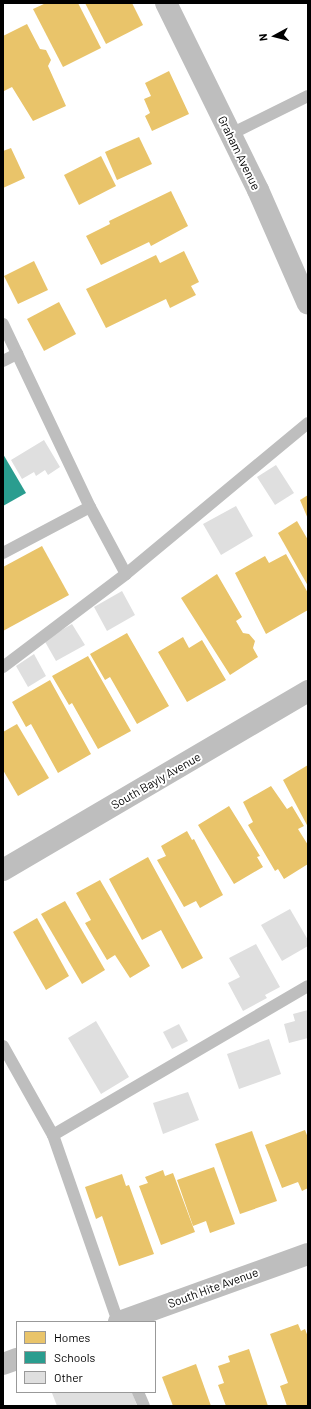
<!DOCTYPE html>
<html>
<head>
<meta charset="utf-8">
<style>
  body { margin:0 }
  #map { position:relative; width:311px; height:1409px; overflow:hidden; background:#fff; font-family:Barlow,sans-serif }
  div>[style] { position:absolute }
  .homes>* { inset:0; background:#e9c46a }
  .schools>* { inset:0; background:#2a9d8f }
  .building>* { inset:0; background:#dfdfdf }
  .lane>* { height:12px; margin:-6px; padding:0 6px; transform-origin:6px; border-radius:6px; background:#bebebe }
  .street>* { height:22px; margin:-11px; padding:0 11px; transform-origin:11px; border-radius:11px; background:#bebebe }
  span { translate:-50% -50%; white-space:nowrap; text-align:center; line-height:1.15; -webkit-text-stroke:4px #fff; paint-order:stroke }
  .street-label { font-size:12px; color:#000 }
  .frame { position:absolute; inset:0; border:4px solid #000; pointer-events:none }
  .legend { position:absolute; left:16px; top:1321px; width:140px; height:72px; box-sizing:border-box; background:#fff; border:1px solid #999; margin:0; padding:5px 7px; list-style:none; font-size:12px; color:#000 }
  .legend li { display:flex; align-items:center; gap:8px; height:20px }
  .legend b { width:20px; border:1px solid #999 }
  .north { position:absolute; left:255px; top:16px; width:40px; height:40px; -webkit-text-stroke:3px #fff; paint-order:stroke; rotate:263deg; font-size:11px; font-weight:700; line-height:16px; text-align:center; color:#000 }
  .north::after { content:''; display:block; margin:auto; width:14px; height:18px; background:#000; clip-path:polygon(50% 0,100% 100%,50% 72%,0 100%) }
</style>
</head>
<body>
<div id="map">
  <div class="homes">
    <div style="clip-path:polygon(46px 3px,78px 3px,101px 48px,63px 67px,33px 9px)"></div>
    <div style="clip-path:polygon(85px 3px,132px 3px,143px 25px,106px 44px)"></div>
    <div style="clip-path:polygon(27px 24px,40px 49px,46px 50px,51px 60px,48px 66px,66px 106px,33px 121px,12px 87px,4px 91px,3px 89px,3px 36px)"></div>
    <div style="clip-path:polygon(169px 71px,189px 114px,152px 131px,145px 116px,150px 113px,144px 99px,151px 96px,145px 83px)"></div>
    <div style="clip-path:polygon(139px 137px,152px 164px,117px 180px,105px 152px)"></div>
    <div style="clip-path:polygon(11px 148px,25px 178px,3px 188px,3px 151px)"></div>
    <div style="clip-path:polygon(101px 156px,116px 186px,79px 205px,64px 175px)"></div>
    <div style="clip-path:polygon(171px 191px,188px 226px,151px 246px,149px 242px,101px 265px,86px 236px,110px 224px,109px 221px)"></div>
    <div style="clip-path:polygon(184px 251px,199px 282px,191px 286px,196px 295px,170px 308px,166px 299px,106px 328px,86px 289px,156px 255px,160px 263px)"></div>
    <div style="clip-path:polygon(34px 261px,48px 290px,18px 304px,4px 276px)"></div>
    <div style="clip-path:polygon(59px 302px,76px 334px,44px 351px,27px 319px)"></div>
    <div style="clip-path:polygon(308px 495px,308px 519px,300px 500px)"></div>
    <div style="clip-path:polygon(297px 521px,308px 540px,308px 586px,278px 533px)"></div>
    <div style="clip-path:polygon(42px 546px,69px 595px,3px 631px,3px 567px)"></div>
    <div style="clip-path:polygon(286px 554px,308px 593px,308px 610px,266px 634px,235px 573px,265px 556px,269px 563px)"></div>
    <div style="clip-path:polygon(217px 574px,242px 617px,236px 621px,243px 633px,249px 634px,255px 641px,253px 648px,258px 657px,230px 675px,181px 598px)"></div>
    <div style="clip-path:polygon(127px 633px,169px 706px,137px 724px,110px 677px,105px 680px,90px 654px)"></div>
    <div style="clip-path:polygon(183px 637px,189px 648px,202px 640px,226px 680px,187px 702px,158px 652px)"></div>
    <div style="clip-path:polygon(88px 656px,131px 731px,98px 749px,72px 703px,69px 705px,52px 676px)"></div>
    <div style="clip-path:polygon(50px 680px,91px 754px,58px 773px,31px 724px,26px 727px,12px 702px)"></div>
    <div style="clip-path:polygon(17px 724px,49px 778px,18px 796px,3px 770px,3px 732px)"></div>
    <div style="clip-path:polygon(308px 765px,308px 827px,283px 780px)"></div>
    <div style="clip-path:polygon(271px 786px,287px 809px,292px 806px,304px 826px,298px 829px,308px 845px,308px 864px,284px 879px,278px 869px,275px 871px,248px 825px,253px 822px,243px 802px)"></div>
    <div style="clip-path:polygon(229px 806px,260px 856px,257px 857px,263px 867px,234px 884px,198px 825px)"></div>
    <div style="clip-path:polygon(187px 831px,192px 840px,194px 839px,223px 895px,200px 908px,196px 901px,184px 907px,157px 860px,166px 856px,161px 846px)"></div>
    <div style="clip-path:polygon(148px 857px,203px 958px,182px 969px,161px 930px,142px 940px,109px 879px)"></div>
    <div style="clip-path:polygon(100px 880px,150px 966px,130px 978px,115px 955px,107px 960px,85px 923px,91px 920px,76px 893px)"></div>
    <div style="clip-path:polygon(65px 901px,105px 970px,82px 984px,41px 914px)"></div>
    <div style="clip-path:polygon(37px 918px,69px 976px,46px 990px,13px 932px)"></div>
    <div style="clip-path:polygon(305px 1130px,308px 1138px,308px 1188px,302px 1191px,298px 1182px,282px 1188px,265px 1145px)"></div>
    <div style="clip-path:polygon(252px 1131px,277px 1201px,240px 1214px,215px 1144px)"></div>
    <div style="clip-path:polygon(214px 1167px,235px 1224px,210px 1233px,206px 1221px,193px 1226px,177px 1180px)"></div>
    <div style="clip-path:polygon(163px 1170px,165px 1176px,173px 1173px,195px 1232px,161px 1245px,139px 1186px,148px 1183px,145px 1177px)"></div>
    <div style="clip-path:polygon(122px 1174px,126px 1186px,129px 1185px,154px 1254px,119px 1266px,102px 1216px,96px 1219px,85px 1187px)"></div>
    <div style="clip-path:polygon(298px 1324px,301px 1331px,305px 1329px,308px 1337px,308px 1405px,287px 1406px,280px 1386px,288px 1383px,270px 1334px)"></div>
    <div style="clip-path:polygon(249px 1349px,268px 1406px,226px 1406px,218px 1385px,224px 1383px,218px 1366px,230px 1362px,228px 1356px)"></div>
    <div style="clip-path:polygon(196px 1364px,211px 1406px,173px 1406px,162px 1377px)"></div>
  </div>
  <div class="schools">
    <div style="clip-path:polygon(3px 454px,26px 493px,3px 506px)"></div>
  </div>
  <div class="building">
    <div style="clip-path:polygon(44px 440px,60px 467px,48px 475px,45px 470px,36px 476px,34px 472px,22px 479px,11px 460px)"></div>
    <div style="clip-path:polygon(276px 465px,294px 493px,275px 505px,257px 477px)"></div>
    <div style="clip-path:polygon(236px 506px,253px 536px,221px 555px,203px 524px)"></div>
    <div style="clip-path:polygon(122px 591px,135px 615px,107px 631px,94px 607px)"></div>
    <div style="clip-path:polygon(72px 624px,85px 645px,56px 661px,44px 640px)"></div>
    <div style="clip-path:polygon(34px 654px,46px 676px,28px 687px,16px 666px)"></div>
    <div style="clip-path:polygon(290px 909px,308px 940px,308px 946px,282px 961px,261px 925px)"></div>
    <div style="clip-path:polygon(256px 944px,280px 987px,265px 995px,267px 998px,243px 1011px,228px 983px,240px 977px,229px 958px)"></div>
    <div style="clip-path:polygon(308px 1010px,308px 1038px,289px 1043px,284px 1024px,295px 1021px,293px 1014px)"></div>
    <div style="clip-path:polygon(96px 1021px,129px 1077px,101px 1094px,68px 1038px)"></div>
    <div style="clip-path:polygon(179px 1024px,188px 1041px,172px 1049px,163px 1032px)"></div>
    <div style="clip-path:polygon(269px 1039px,281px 1074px,239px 1089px,227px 1054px)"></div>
    <div style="clip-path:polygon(188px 1092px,199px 1120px,163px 1134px,153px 1103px)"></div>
    <div style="clip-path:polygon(132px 1392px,137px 1406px,57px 1406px,52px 1393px)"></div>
  </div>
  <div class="lane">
    <div style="left:231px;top:134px;width:86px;rotate:-26.3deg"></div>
    <div style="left:3px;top:324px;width:203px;rotate:64.6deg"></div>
    <div style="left:90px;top:507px;width:76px;rotate:61.8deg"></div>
    <div style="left:126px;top:574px;width:236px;rotate:-39.7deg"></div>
    <div style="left:3px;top:361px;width:16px;rotate:-27deg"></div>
    <div style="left:3px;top:553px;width:98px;rotate:-27.9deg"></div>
    <div style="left:3px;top:667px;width:154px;rotate:-37.1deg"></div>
    <div style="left:3px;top:1046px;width:102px;rotate:60.7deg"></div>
    <div style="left:53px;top:1135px;width:295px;rotate:-30.3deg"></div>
    <div style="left:53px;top:1135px;width:198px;rotate:70.8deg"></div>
    <div style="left:138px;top:1392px;width:15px;rotate:67deg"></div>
  </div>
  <div class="street">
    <div style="left:166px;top:3px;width:208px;rotate:63.8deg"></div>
    <div style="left:258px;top:190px;width:124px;rotate:66.3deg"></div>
    <div style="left:3px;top:870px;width:354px;rotate:-30.4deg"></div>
    <div style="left:119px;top:1322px;width:201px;rotate:-19.8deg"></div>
    <div style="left:3px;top:1364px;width:15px;rotate:-20deg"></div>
  </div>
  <div class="street-label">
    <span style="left:239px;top:153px;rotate:64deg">Graham Avenue</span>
    <span style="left:156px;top:781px;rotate:-30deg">South Bayly Avenue</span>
    <span style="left:213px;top:1288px;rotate:-20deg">South Hite Avenue</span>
  </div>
  <div class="frame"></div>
  <ul class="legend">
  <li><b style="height:11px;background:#e9c46a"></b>Homes</li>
  <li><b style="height:11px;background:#2a9d8f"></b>Schools</li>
  <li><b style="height:11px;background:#dfdfdf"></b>Other</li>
  </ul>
  <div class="north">N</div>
</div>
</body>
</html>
